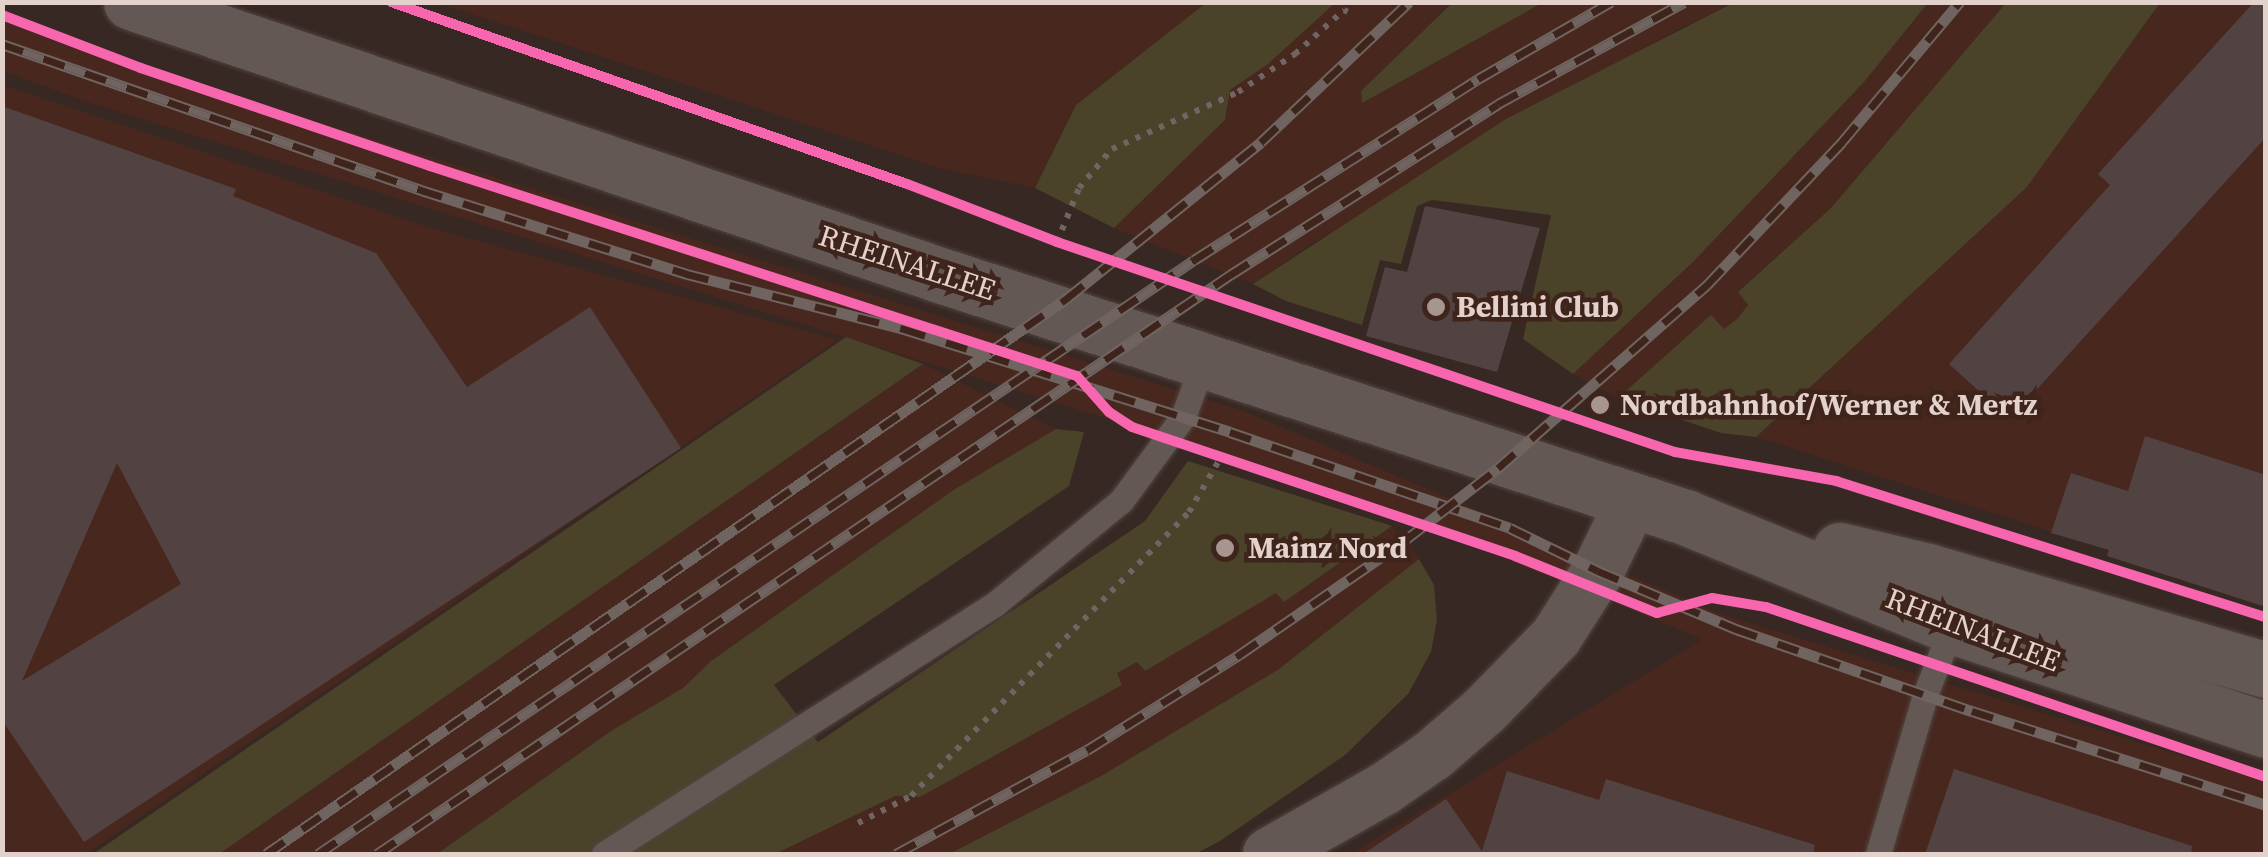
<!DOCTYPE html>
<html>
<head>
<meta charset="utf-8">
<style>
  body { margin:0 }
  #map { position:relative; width:2268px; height:857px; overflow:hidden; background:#372823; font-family:"Source Serif 4",serif }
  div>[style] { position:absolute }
  .built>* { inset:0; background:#47271e }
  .green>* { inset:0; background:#4a432a }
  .building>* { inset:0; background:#524342 }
  .path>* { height:6px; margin-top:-3px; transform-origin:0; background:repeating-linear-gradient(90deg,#706562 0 5px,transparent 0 13px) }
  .roads { filter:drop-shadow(0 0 2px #51443f) drop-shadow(0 0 2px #51443f) }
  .lane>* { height:25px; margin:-12.5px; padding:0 12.5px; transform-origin:12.5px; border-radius:12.5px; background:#645855 }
  .street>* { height:52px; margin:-26px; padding:0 26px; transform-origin:26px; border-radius:26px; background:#645855 }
  .secondary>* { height:55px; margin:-27.5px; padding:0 27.5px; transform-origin:27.5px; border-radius:27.5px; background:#645855 }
  .rail>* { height:11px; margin-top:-5.5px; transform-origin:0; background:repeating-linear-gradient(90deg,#3f241b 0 22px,#706461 0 44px); box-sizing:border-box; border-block:2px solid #706461 }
  .cycleway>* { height:10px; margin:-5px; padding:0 5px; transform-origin:5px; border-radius:5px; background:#f766af }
  .dots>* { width:28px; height:28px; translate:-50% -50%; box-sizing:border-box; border:5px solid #3f241b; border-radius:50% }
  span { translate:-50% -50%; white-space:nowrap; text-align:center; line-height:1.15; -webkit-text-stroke:9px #3f241b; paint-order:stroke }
  .street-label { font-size:30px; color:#e3d1cb }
  .poi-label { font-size:30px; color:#e3d1cb; font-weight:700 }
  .left { translate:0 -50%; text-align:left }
  .frame { position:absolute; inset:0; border:5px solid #e3d1cb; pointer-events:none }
</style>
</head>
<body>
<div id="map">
  <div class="built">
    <div style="clip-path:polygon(438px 3px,1206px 3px,1076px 105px,1035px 188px,942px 169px)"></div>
    <div style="clip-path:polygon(1335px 3px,1452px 3px,1361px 91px,1362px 102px,1542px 3px,1735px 3px,1677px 30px,1308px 246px,1253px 284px,1114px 228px,1225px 120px,1230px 90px,1268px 64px)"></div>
    <div style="clip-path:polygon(1928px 3px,2006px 3px,1831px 208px,1738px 291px,1748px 305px,1737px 319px,1724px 329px,1711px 316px,1618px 398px,1573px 374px,1694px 261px,1864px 82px)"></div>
    <div style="clip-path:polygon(2160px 3px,2265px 3px,2265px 607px,2107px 556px,2108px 550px,1756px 437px,2027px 187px)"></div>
    <div style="clip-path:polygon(2px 12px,142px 67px,1244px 411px,1724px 615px,2265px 781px,2265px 854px,1351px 854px,1703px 639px,1327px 487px,90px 103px,3px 71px)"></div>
    <div style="clip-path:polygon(3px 85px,425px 226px,838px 340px,86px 854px,3px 854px)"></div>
    <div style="clip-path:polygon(923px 364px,1056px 429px,955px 489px,711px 661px,684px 688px,611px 731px,437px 854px,219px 854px)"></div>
    <div style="clip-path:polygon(1392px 526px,1419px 559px,1279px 669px,1101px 776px,949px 854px,775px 854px,895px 796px,920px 797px,1121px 685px,1116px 673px,1137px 661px,1144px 671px,1277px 592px,1284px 602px)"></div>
  </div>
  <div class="green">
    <div style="clip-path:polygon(1735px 2px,1928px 3px,1864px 82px,1694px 261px,1573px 374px,1523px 339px,1551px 215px,1432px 200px,1417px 206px,1401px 264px,1380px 260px,1362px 325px,1286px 301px,1253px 284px,1506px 119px)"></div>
    <div style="clip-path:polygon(1206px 3px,1335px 3px,1268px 64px,1230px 90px,1225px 120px,1114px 228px,1035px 188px,1076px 105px)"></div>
    <div style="clip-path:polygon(1452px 3px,1542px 3px,1362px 103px,1361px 91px)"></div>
    <div style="clip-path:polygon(2006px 3px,2160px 3px,2027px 187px,1756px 437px,1721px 433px,1618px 398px,1711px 315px,1724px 329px,1737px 319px,1748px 305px,1738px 292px,1831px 208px)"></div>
    <div style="clip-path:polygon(846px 337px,923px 364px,219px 854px,93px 854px)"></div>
    <div style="clip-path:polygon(1056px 429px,1084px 432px,1069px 486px,774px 685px,818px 742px,1145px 521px,1188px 461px,1392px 526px,1284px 602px,1276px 593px,1145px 671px,1137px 662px,1117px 673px,1122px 685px,920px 797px,895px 796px,775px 854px,437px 854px,611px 731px,683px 688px,711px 661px,955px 489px)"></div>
    <div style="clip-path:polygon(1419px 559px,1434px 585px,1437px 620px,1431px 652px,1408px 694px,1345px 755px,1220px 841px,1195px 854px,949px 854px,1101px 776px,1279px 669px)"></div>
  </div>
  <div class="building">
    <div style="clip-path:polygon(2254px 2px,2266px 2px,2266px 137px,2010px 419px,1949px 364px,2110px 185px,2098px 174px)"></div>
    <div style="clip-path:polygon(evenodd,2px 106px,236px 189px,233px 196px,376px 253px,467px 387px,590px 307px,681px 448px,84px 842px,4px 723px,2px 728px,2px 106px,117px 463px,181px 584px,22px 681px,117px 463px)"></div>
    <div style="clip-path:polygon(1425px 206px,1540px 228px,1497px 372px,1366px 336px,1385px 267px,1407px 272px)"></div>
    <div style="clip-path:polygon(2145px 436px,2266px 475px,2266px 607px,2107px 556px,2109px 550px,2051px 533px,2071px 473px,2128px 491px)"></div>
    <div style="clip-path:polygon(1954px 769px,2192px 846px,2191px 854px,1925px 854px)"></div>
    <div style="clip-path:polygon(1507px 771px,1599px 800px,1606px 779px,1815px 845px,1813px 854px,1363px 854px,1446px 799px,1482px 851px)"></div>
  </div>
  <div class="path">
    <div style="left:1057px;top:242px;width:58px;rotate:-67.8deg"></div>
    <div style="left:1079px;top:188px;width:51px;rotate:-49.8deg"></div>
    <div style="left:1112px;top:149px;width:138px;rotate:-24.3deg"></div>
    <div style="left:1238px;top:92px;width:69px;rotate:-33.7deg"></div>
    <div style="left:1295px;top:54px;width:66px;rotate:-41.9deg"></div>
    <div style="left:1344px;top:10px;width:4px;rotate:27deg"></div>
    <div style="left:858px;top:823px;width:59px;rotate:-27deg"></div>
    <div style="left:911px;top:796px;width:397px;rotate:-45.6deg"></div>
    <div style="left:1189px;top:512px;width:64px;rotate:-59.8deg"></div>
  </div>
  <div class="roads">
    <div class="lane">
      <div style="left:604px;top:854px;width:464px;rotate:-32.6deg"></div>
      <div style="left:995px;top:604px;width:163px;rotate:-39.3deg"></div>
      <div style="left:1121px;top:501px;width:104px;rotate:-53.6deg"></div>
      <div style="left:1183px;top:417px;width:61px;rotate:-69.8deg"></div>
      <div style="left:1878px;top:854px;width:166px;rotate:-73.5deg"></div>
      <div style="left:1925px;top:695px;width:74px;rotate:-68.6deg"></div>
    </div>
    <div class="street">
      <div style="left:1269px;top:854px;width:132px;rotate:-29.5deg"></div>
      <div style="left:1384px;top:789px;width:60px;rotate:-34.8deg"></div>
      <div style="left:1433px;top:755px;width:69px;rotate:-40.9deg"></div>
      <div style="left:1485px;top:710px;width:102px;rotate:-45.8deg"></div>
      <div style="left:1556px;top:637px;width:78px;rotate:-57.5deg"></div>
      <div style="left:1598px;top:571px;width:80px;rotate:-64.1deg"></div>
    </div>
    <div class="secondary">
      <div style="left:131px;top:2px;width:860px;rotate:18.65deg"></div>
      <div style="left:946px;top:277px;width:777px;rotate:17.99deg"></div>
      <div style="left:1685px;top:517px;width:288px;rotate:22.2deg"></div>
      <div style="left:1952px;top:626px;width:331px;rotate:18.3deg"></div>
      <div style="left:1840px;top:550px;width:90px;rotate:13.4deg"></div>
      <div style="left:1928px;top:571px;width:352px;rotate:16.3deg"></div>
    </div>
  </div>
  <div class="rail">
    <div style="left:2px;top:44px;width:444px;rotate:19.2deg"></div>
    <div style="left:421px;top:190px;width:279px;rotate:17.5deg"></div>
    <div style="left:687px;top:274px;width:224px;rotate:14.2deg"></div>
    <div style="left:904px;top:329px;width:342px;rotate:17.5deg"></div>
    <div style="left:1230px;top:432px;width:296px;rotate:18.9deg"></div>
    <div style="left:1510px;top:528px;width:98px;rotate:26deg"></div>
    <div style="left:1598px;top:571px;width:150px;rotate:22.8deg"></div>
    <div style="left:1736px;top:629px;width:250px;rotate:19.2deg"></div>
    <div style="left:1972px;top:711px;width:309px;rotate:17.7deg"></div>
    <div style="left:266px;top:854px;width:974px;rotate:-34.75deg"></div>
    <div style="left:1066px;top:299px;width:250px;rotate:-38.8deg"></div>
    <div style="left:1261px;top:142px;width:204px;rotate:-43.4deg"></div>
    <div style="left:318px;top:854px;width:1058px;rotate:-34.14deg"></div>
    <div style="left:1194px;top:260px;width:337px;rotate:-32.5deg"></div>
    <div style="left:1478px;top:79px;width:154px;rotate:-30.1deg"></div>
    <div style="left:377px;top:854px;width:1031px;rotate:-34.17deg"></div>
    <div style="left:1230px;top:275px;width:318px;rotate:-32.5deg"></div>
    <div style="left:1498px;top:104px;width:212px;rotate:-28.7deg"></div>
    <div style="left:896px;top:854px;width:217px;rotate:-28.6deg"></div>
    <div style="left:1087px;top:750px;width:179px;rotate:-32deg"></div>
    <div style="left:1239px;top:655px;width:201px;rotate:-34.6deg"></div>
    <div style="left:1404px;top:541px;width:119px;rotate:-37.8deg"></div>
    <div style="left:1498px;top:468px;width:278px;rotate:-41.2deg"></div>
    <div style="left:1707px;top:285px;width:197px;rotate:-46.6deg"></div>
    <div style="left:1842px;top:142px;width:183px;rotate:-49.9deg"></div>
  </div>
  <div class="cycleway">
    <div style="left:391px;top:2px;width:547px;rotate:19.43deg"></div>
    <div style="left:907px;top:184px;width:161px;rotate:21.1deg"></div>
    <div style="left:1057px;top:242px;width:653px;rotate:18.77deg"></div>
    <div style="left:1675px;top:452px;width:164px;rotate:10.2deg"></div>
    <div style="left:1836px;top:481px;width:451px;rotate:17.6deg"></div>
    <div style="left:2px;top:15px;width:149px;rotate:20.9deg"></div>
    <div style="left:141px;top:68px;width:305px;rotate:18.7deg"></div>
    <div style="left:430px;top:166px;width:680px;rotate:17.98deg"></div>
    <div style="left:1077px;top:376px;width:48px;rotate:48.4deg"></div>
    <div style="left:1109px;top:412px;width:27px;rotate:33deg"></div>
    <div style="left:1132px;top:427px;width:404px;rotate:18.6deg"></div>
    <div style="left:1515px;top:556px;width:153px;rotate:21.9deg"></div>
    <div style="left:1657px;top:613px;width:57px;rotate:-15.3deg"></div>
    <div style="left:1712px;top:598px;width:55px;rotate:9.5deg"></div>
    <div style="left:1766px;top:607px;width:528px;rotate:18.78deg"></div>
  </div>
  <div class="dots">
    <div style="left:1436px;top:307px;background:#a79690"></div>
    <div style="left:1600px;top:405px;background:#a79690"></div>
    <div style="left:1225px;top:548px;background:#a79690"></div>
  </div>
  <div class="street-label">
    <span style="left:907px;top:263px;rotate:18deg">RHEINALLEE</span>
    <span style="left:1973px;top:630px;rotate:21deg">RHEINALLEE</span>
  </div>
  <div class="poi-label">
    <span class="left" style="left:1456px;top:307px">Bellini Club</span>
    <span class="left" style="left:1620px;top:405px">Nordbahnhof/Werner &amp; Mertz</span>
    <span class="left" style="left:1248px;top:548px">Mainz Nord</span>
  </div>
  <div class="frame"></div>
</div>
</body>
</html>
